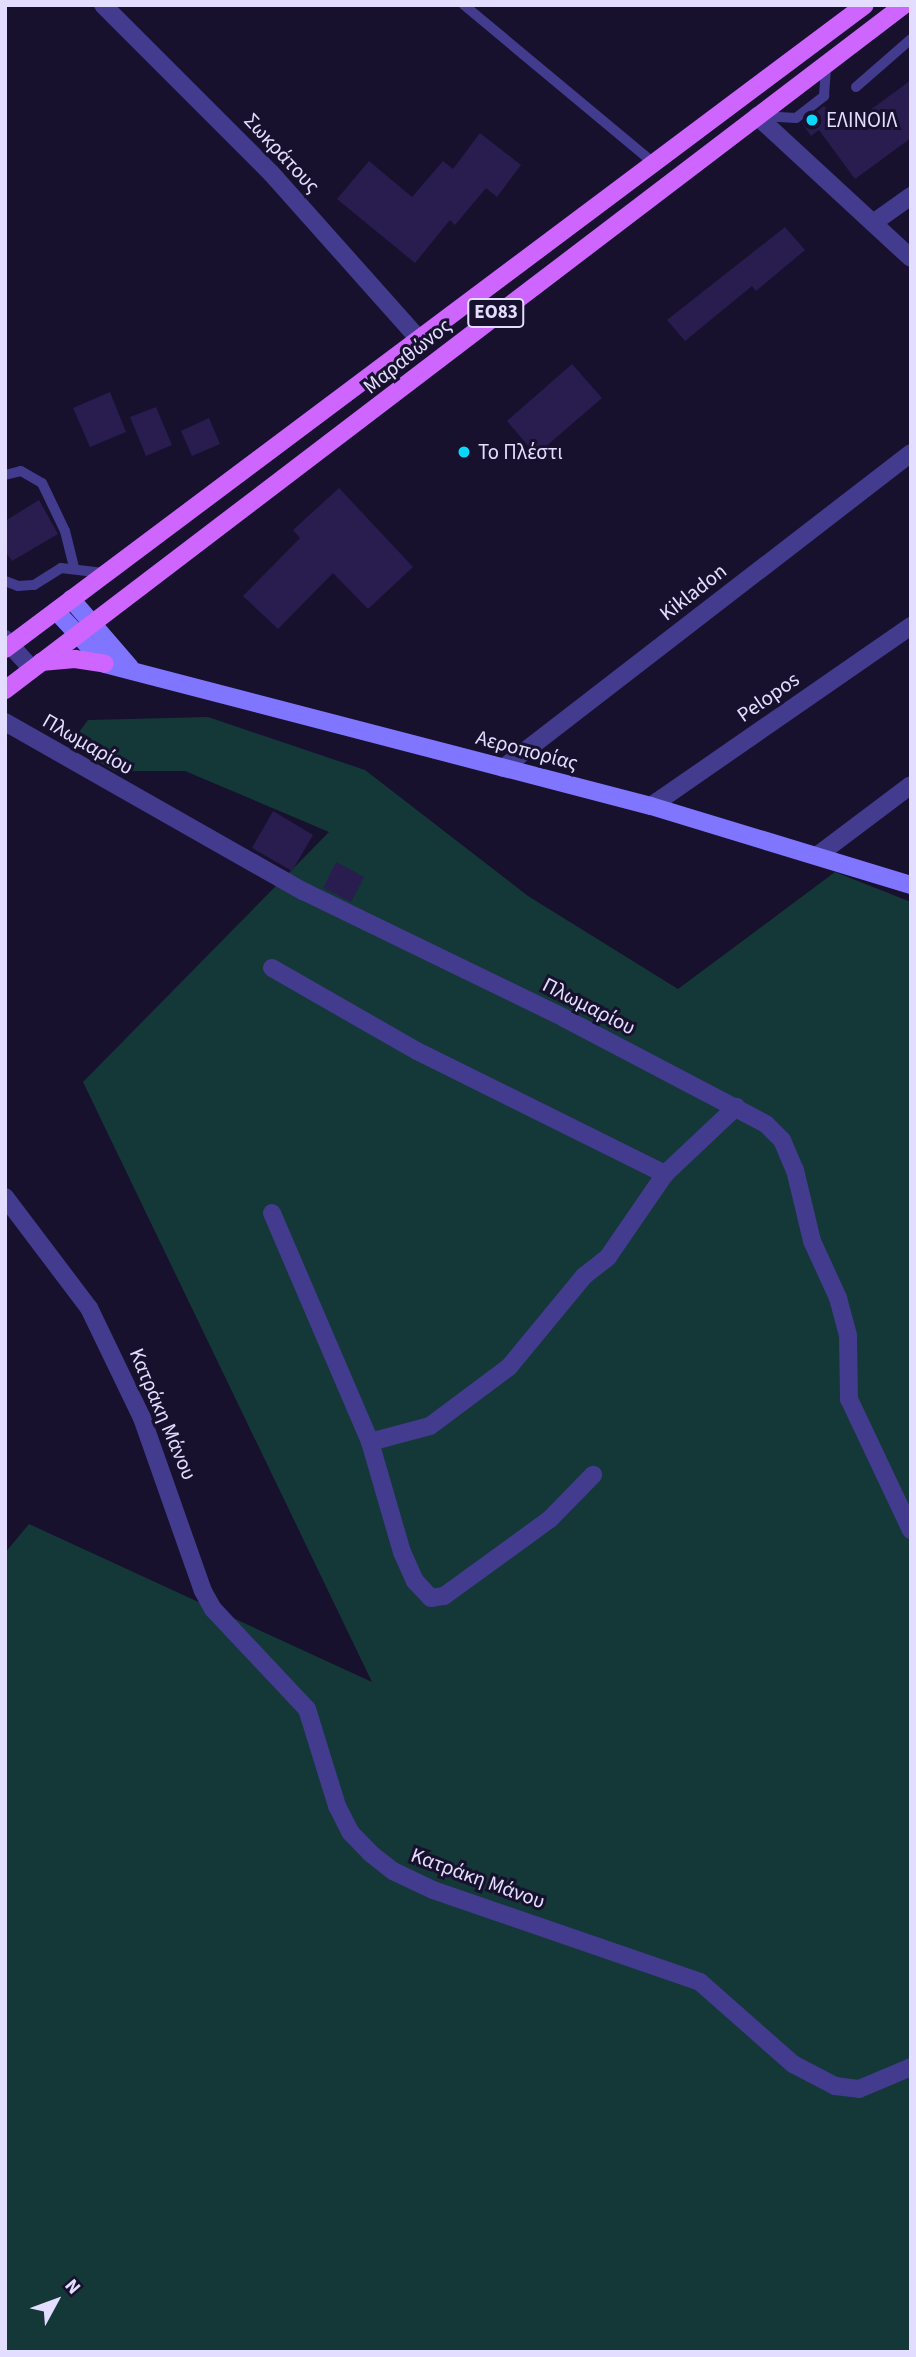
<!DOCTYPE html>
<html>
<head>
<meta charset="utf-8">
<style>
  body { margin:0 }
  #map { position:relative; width:916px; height:2357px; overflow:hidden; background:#17112e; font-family:"Source Sans 3",sans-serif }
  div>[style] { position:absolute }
  .green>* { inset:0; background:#143738 }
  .building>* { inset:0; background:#291c4f }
  .lane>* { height:10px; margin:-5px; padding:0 5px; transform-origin:5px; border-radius:5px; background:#423b8e }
  .street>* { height:18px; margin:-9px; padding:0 9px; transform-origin:9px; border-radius:9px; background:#423b8e }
  .secondary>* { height:18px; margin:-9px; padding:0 9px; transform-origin:9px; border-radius:9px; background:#8075ff }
  .primary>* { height:18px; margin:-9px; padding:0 9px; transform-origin:9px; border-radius:9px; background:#ce65ff }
  .dots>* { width:19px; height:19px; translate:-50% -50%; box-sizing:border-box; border:4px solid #17112e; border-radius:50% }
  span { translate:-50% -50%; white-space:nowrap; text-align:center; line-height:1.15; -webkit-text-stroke:6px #17112e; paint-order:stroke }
  .shield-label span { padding:2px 5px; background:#17112e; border:2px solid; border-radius:5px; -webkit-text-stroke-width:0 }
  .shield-label { font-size:19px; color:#e3deff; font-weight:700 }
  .poi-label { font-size:21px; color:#e3deff }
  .left { translate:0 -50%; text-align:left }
  .street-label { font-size:21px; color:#e3deff }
  .frame { position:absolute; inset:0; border:7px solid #e3deff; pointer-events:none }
  .north { position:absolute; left:21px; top:2266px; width:70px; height:70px; -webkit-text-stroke:5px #17112e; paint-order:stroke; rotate:49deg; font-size:19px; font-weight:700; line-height:28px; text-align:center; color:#e3deff }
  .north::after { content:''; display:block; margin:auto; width:24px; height:32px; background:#e3deff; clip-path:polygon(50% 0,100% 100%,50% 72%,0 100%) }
</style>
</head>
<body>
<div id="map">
  <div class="green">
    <div style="clip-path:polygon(208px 717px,365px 770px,528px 896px,678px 989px,835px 872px,911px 902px,911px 2352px,5px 2352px,5px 1553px,29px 1524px,372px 1682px,83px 1082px,329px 832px,185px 771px,114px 771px,70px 744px,88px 720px)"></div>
  </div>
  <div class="building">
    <div style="clip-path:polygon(911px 80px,911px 138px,855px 179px,819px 130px,811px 136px,802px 123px,824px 106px,843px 130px)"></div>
    <div style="clip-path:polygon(480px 133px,521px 165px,497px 197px,486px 188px,455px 225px,450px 220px,415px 263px,337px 199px,369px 161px,412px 197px,443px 161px,453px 169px)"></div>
    <div style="clip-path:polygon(785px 227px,805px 250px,756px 291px,752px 286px,685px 341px,667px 320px)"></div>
    <div style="clip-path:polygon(572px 364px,602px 398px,536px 455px,507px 421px)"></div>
    <div style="clip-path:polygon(110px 392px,126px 432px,90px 447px,73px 408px)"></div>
    <div style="clip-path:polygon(156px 407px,172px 445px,146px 456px,130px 417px)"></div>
    <div style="clip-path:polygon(209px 418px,220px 444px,192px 456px,181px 431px)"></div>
    <div style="clip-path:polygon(339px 488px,413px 567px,368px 609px,333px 573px,278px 629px,243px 596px,300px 538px,293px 530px)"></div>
    <div style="clip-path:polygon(39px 500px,58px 534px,12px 561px,5px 551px,5px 521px)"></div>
    <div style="clip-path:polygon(273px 811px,313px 835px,292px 871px,252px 848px)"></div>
    <div style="clip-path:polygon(336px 862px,364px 877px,351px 902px,323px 888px)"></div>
  </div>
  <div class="lane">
    <div style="left:464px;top:5px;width:249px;rotate:39.8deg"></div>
    <div style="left:856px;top:87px;width:73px;rotate:-41.1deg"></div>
    <div style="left:760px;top:116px;width:36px;rotate:3deg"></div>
    <div style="left:796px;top:118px;width:36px;rotate:-38deg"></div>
    <div style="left:824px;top:96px;width:32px;rotate:-86deg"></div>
    <div style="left:5px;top:475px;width:16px;rotate:-14deg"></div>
    <div style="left:21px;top:471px;width:24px;rotate:30deg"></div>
    <div style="left:42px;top:483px;width:53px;rotate:64.4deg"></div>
    <div style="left:65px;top:531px;width:38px;rotate:76deg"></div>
    <div style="left:5px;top:581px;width:14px;rotate:21deg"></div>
    <div style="left:18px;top:586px;width:16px;rotate:-4deg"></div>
    <div style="left:34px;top:585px;width:32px;rotate:-32deg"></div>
    <div style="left:61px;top:568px;width:43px;rotate:6.6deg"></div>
  </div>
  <div class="street">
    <div style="left:103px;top:5px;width:238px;rotate:45deg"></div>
    <div style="left:271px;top:173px;width:222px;rotate:48.3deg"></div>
    <div style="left:757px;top:116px;width:209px;rotate:42.7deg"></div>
    <div style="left:873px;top:223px;width:47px;rotate:-35.4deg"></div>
    <div style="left:5px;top:639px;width:40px;rotate:48deg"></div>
    <div style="left:5px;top:722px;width:343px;rotate:29.6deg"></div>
    <div style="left:303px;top:891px;width:290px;rotate:25.9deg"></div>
    <div style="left:564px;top:1018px;width:228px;rotate:27.7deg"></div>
    <div style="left:766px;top:1124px;width:23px;rotate:45deg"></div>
    <div style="left:782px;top:1140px;width:33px;rotate:67deg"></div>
    <div style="left:795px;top:1170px;width:73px;rotate:76.5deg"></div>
    <div style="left:812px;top:1241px;width:63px;rotate:65.5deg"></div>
    <div style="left:838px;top:1298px;width:39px;rotate:75deg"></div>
    <div style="left:848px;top:1336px;width:63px;rotate:89.1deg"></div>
    <div style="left:849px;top:1399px;width:145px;rotate:64.7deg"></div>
    <div style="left:503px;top:768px;width:515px;rotate:-37.67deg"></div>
    <div style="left:651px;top:806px;width:316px;rotate:-34.7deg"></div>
    <div style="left:818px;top:855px;width:116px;rotate:-37deg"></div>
    <div style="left:272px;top:968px;width:167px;rotate:29.8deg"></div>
    <div style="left:417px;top:1051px;width:277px;rotate:26.4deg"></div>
    <div style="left:5px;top:1197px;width:139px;rotate:52.9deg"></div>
    <div style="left:89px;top:1308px;width:122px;rotate:64.3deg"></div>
    <div style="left:142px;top:1418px;width:183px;rotate:70.6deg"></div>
    <div style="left:203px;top:1591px;width:21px;rotate:61deg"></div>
    <div style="left:213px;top:1609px;width:137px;rotate:46.8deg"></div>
    <div style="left:307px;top:1709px;width:102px;rotate:72.8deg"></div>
    <div style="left:337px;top:1806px;width:29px;rotate:63deg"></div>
    <div style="left:350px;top:1832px;width:29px;rotate:46deg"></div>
    <div style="left:370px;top:1853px;width:29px;rotate:38deg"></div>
    <div style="left:393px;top:1871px;width:44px;rotate:25.4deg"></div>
    <div style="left:433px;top:1890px;width:282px;rotate:19deg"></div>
    <div style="left:700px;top:1982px;width:124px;rotate:41.4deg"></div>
    <div style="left:793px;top:2064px;width:47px;rotate:27.6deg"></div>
    <div style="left:835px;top:2086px;width:24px;rotate:7deg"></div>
    <div style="left:859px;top:2089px;width:56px;rotate:-22.9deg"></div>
    <div style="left:272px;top:1213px;width:249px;rotate:66.8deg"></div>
    <div style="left:370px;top:1442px;width:115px;rotate:73.8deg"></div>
    <div style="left:402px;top:1552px;width:32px;rotate:66deg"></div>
    <div style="left:415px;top:1581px;width:23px;rotate:47deg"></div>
    <div style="left:431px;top:1598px;width:13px;rotate:-9deg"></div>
    <div style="left:444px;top:1596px;width:131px;rotate:-36deg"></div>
    <div style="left:550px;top:1519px;width:62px;rotate:-45.7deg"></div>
    <div style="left:370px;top:1442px;width:62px;rotate:-14.9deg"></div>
    <div style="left:430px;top:1426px;width:99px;rotate:-36.8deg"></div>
    <div style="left:509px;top:1367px;width:118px;rotate:-50.5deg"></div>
    <div style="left:584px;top:1276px;width:31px;rotate:-38deg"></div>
    <div style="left:608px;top:1257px;width:101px;rotate:-55.5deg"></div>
    <div style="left:665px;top:1174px;width:98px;rotate:-43.3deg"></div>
  </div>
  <div class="secondary">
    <div style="left:71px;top:599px;width:90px;rotate:49.1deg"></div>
    <div style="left:56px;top:611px;width:72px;rotate:47.2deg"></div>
    <div style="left:105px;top:664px;width:564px;rotate:14.58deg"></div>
    <div style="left:651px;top:806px;width:272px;rotate:16.9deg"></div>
  </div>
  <div class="primary">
    <div style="left:5px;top:649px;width:1074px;rotate:-36.83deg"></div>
    <div style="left:41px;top:662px;width:34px;rotate:-5deg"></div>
    <div style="left:75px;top:659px;width:30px;rotate:9deg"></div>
    <div style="left:5px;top:690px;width:1130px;rotate:-37.31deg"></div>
  </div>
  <div class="dots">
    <div style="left:812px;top:120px;background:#0ad9ff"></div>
    <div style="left:464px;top:452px;background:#0ad9ff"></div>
  </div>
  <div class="shield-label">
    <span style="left:496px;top:313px">ΕΟ83</span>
  </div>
  <div class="poi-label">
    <span class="left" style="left:826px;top:120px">ΕΛΙΝΟΙΛ</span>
    <span class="left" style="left:478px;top:452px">Το Πλέστι</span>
  </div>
  <div class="street-label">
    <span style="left:282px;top:153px;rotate:47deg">Σωκράτους</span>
    <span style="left:407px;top:356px;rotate:-39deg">Μαραθώνος</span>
    <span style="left:693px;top:592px;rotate:-38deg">Kikladon</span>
    <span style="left:768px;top:697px;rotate:-35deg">Pelopos</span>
    <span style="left:88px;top:744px;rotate:30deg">Πλωμαρίου</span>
    <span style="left:527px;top:750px;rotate:15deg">Αεροπορίας</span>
    <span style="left:589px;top:1006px;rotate:27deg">Πλωμαρίου</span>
    <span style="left:163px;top:1414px;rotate:67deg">Κατράκη Μάνου</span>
    <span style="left:478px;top:1878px;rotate:20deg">Κατράκη Μάνου</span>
  </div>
  <div class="frame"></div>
  <div class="north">N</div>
</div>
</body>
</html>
